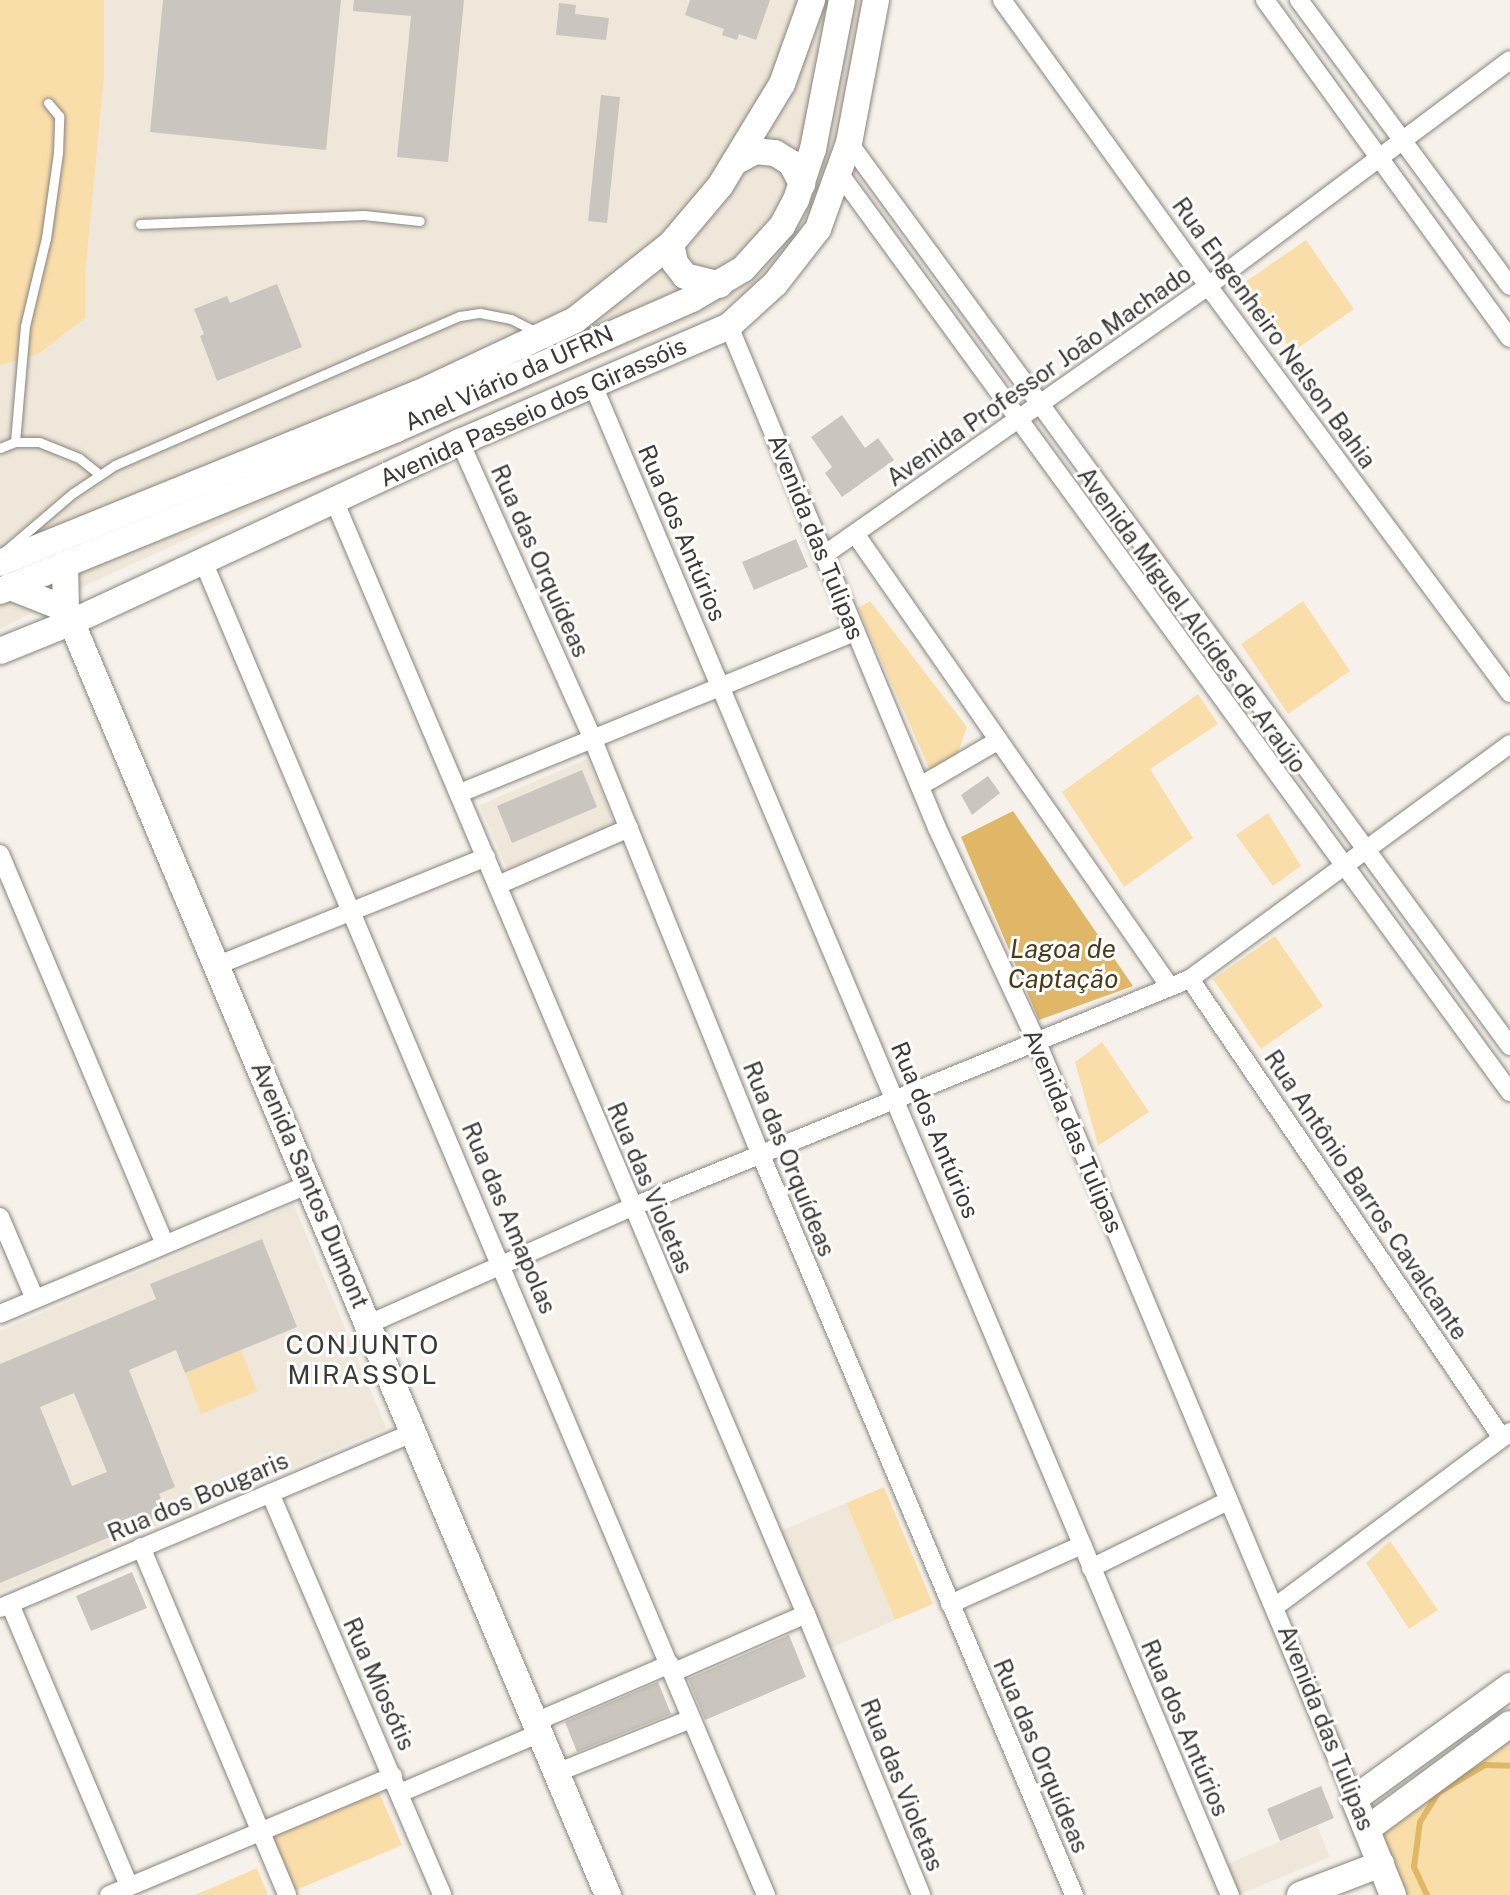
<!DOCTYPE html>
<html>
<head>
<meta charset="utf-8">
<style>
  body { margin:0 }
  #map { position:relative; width:1510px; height:1895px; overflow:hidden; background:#f6f2eb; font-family:"Public Sans",sans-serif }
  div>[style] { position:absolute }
  .built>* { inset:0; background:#efe7d9 }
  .green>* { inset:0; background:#fadeaa }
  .water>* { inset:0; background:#e0b766 }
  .stream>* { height:6px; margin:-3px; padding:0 3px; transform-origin:3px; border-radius:3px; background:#e0b766 }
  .building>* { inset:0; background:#cac6bf }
  .roads { filter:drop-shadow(0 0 2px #89857f) drop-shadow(0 0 2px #89857f) }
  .lane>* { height:9px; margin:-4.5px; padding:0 4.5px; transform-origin:4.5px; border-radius:4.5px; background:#fff }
  .street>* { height:18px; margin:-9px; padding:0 9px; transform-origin:9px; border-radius:9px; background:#fff }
  .secondary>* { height:26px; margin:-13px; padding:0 13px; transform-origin:13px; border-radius:13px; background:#fff }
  span { translate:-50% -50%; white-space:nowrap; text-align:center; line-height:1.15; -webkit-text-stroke:6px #fff; paint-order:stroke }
  .street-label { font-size:24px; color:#3c3a37 }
  .water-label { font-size:26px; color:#4b3a17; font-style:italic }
  .neighbourhood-label { font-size:26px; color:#3c3a37; letter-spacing:2px }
</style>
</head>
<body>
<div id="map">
  <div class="built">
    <div style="clip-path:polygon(0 0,870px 0,843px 138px,806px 233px,779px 267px,747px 292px,705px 314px,324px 477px,84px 586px,0 629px)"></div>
    <div style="clip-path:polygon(587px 759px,614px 824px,507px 869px,480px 805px)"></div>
    <div style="clip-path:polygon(294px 1205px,386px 1428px,0 1592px,0 1331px)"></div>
    <div style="clip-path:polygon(846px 1503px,895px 1620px,826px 1650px,776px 1533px)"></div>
    <div style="clip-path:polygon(1317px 1826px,1330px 1857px,1238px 1895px,1225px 1865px)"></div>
  </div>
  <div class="green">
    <div style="clip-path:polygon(0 0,104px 0,104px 76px,85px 275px,85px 318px,38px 354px,0 365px)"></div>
    <div style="clip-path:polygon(1306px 240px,1354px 309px,1292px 352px,1245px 282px)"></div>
    <div style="clip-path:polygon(870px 601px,967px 727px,955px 761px,931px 772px,858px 608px)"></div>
    <div style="clip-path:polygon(1303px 601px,1350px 671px,1288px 714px,1241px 644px)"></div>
    <div style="clip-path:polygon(1198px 694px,1218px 724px,1150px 769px,1193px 838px,1124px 887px,1062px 792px)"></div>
    <div style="clip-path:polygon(1268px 813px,1301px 866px,1273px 886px,1236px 835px)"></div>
    <div style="clip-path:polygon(1275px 936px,1323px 1006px,1261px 1049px,1213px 979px)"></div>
    <div style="clip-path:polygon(1102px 1042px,1149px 1112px,1098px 1146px,1075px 1062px)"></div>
    <div style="clip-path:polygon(241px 1350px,257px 1391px,201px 1414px,185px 1373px)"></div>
    <div style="clip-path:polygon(884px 1487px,933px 1604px,895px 1620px,846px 1503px)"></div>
    <div style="clip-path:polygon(1390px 1541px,1438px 1610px,1409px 1629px,1366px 1563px)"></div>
    <div style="clip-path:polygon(1510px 1737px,1510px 1895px,1407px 1895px,1378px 1826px)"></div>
    <div style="clip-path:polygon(379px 1792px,402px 1845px,294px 1891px,272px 1837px)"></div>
    <div style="clip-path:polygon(257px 1868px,268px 1895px,195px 1895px)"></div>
  </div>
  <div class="water">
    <div style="clip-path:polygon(1013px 811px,1133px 986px,1039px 1020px,961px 837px)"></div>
  </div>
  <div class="stream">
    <div style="left:1427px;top:1895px;width:31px;rotate:-115deg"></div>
    <div style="left:1414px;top:1867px;width:45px;rotate:-82.4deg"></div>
    <div style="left:1420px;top:1822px;width:34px;rotate:-58deg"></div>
    <div style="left:1438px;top:1793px;width:55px;rotate:-30.8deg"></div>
    <div style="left:1485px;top:1765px;width:25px;rotate:2deg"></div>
  </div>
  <div class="building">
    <div style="clip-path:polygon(163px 0,341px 0,326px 150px,150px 132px)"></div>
    <div style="clip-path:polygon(354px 0,464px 0,448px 162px,397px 157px,411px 16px,353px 11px)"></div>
    <div style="clip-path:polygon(690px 0,770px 0,756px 40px,739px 34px,737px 40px,722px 35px,724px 29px,685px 15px)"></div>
    <div style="clip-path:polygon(559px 3px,576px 5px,575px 14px,609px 18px,606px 40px,556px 35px)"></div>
    <div style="clip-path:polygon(601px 95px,620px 97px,607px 223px,588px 221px)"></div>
    <div style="clip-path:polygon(277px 284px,302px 347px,217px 381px,200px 336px,204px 334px,194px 309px,227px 296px,230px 303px)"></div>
    <div style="clip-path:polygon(842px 415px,865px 448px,878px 438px,894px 460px,842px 497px,825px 473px,832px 467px,811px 437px)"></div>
    <div style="clip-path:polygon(796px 539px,808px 567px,754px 590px,742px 562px)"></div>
    <div style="clip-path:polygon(582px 770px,597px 807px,512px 843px,497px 806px)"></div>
    <div style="clip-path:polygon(988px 776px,1000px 793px,972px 815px,961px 795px)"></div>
    <div style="clip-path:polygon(evenodd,262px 1239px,297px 1327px,185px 1373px,176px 1350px,129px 1370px,175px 1487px,159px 1494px,167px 1513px,0 1583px,0 1364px,156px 1299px,150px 1284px,262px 1239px,74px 1393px,107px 1472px,72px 1486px,40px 1407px,74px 1393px)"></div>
    <div style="clip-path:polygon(132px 1572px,147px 1608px,91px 1631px,76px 1596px)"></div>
    <div style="clip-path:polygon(789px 1635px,806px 1677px,705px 1720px,688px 1679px)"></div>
    <div style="clip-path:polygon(658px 1682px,671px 1714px,577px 1752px,565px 1722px)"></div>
    <div style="clip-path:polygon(1321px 1786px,1334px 1818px,1280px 1841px,1267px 1809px)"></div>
  </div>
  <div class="roads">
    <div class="lane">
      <div style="left:140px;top:224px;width:224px;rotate:-2.3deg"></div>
      <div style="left:364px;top:215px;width:56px;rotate:6.1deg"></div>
      <div style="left:15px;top:442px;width:116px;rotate:-85.1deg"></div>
      <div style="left:25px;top:326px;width:90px;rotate:-76.6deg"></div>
      <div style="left:46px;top:238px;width:86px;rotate:-82deg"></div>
      <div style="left:58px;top:153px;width:37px;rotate:-88deg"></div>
      <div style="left:59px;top:116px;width:17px;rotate:-130deg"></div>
      <div style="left:0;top:448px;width:16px;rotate:-22deg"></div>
      <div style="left:15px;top:442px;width:24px"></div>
      <div style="left:39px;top:442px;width:43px;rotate:21.8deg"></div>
      <div style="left:79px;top:458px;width:26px;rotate:39deg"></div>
      <div style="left:5px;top:551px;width:89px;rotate:-40.5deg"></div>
      <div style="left:73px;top:493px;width:50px;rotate:-33.7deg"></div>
      <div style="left:115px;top:465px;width:376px;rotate:-23.4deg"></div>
      <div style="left:460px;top:316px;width:20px;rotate:-9deg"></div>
      <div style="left:480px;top:313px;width:32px;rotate:11deg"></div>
      <div style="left:511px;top:319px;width:29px;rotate:27deg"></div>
    </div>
    <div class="street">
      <div style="left:1002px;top:0;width:352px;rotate:54.2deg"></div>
      <div style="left:1208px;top:286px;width:507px;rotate:53.42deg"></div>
      <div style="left:1265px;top:0;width:417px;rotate:54.1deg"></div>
      <div style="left:1299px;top:0;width:355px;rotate:53.6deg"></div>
      <div style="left:849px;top:143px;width:1119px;rotate:53.8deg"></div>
      <div style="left:839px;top:173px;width:1138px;rotate:53.87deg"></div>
      <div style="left:729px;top:326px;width:543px;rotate:67.49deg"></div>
      <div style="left:937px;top:828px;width:234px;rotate:65deg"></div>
      <div style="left:1036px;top:1040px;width:823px;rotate:67.27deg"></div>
      <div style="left:593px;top:385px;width:1639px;rotate:67.13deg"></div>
      <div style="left:460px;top:442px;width:326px;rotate:65.9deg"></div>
      <div style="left:593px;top:740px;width:445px;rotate:68deg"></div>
      <div style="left:760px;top:1153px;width:806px;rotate:67.06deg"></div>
      <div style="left:334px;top:500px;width:1210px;rotate:67.04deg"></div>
      <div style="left:806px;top:1614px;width:304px;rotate:67.7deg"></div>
      <div style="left:856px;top:535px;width:550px;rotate:55.21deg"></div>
      <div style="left:824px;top:555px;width:469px;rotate:-35deg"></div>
      <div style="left:1208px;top:286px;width:377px;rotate:-36.8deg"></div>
      <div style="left:203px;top:561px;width:1448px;rotate:67.12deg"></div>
      <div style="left:920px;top:786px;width:91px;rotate:-30.2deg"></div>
      <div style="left:460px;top:793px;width:427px;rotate:-22.2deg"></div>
      <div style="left:0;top:854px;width:421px;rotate:67.1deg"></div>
      <div style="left:498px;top:885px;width:143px;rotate:-23.5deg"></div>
      <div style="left:218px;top:965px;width:289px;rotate:-21.9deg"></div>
      <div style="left:1190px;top:979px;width:555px;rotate:55.79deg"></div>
      <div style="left:0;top:1217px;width:89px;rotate:66.9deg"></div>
      <div style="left:0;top:1314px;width:335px;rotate:-22.8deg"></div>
      <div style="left:369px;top:1324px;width:288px;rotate:-24deg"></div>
      <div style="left:632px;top:1207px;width:603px;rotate:-22.23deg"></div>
      <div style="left:1190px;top:979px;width:397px;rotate:-36.3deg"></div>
      <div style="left:270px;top:1493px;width:437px;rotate:66.8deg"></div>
      <div style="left:141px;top:1547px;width:377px;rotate:67.2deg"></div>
      <div style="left:1091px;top:1568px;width:153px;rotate:-26.1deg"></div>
      <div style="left:10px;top:1604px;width:306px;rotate:67.1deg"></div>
      <div style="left:950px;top:1604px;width:145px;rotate:-24.1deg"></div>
      <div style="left:1276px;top:1606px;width:292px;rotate:-36.6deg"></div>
      <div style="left:0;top:1608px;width:450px;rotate:-23deg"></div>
      <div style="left:674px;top:1672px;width:144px;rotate:-23.7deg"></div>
      <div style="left:535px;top:1722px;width:147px;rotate:-23.2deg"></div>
      <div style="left:556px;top:1773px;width:145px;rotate:-21.8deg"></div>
      <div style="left:400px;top:1793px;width:152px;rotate:-23.2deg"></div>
      <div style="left:109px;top:1895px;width:308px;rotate:-22.7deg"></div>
    </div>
    <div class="secondary">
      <div style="left:739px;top:160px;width:18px;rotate:-29deg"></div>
      <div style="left:755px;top:151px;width:20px;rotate:6deg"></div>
      <div style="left:775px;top:153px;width:19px;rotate:32deg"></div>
      <div style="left:791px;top:163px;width:24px;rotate:62deg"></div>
      <div style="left:671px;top:244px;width:19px;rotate:78deg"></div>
      <div style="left:675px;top:263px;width:16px;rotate:52deg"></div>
      <div style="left:685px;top:276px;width:36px;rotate:14deg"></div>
      <div style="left:0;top:563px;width:464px;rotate:-22.1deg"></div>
      <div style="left:430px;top:388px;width:160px;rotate:-25.1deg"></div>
      <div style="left:575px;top:320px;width:122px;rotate:-38.4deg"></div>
      <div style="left:671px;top:244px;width:76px;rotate:-49.8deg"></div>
      <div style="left:720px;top:186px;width:119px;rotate:-58.7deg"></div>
      <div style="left:782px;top:84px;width:89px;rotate:-70.3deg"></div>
      <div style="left:65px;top:565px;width:44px;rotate:88.7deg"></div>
      <div style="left:66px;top:609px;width:1396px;rotate:67.15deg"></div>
      <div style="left:10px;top:587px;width:60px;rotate:21.4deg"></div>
      <div style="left:0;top:591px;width:428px;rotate:-22.2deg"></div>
      <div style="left:396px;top:429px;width:323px;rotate:-23.7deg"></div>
      <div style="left:692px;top:299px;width:59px;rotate:-30.5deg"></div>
      <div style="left:743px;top:269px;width:58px;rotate:-47.8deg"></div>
      <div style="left:782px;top:226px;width:30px;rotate:-62deg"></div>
      <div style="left:796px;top:200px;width:54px;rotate:-71.6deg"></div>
      <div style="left:813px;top:149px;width:152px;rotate:-79deg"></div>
      <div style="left:0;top:651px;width:78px;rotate:-21.9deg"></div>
      <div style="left:72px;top:622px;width:428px;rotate:-24.9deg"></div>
      <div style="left:460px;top:442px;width:293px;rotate:-23.3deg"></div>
      <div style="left:729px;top:326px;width:62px;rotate:-42.4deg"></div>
      <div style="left:775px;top:284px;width:70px;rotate:-52deg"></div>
      <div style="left:818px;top:229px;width:91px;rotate:-70.2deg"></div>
      <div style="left:849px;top:143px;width:146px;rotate:-79.3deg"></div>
      <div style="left:1367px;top:1829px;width:177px;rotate:-36.3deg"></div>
      <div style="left:1300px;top:1895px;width:87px;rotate:-20.9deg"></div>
      <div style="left:1393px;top:1895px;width:104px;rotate:-112.1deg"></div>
      <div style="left:1354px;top:1799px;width:193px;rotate:-35.9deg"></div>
    </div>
  </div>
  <div class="street-label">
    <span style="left:1274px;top:333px;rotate:54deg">Rua Engenheiro Nelson Bahia</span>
    <span style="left:1039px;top:376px;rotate:-35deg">Avenida Professor João Machado</span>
    <span style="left:509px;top:378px;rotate:-24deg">Anel Viário da UFRN</span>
    <span style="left:533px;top:412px;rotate:-24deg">Avenida Passeio dos Girassóis</span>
    <span style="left:682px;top:533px;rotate:67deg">Rua dos Antúrios</span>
    <span style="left:816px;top:537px;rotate:68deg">Avenida das Tulipas</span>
    <span style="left:540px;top:561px;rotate:66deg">Rua das Orquídeas</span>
    <span style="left:1192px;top:620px;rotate:54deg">Avenida Miguel Alcídes de Araújo</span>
    <span style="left:935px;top:1130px;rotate:67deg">Rua dos Antúrios</span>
    <span style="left:1073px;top:1131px;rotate:67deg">Avenida das Tulipas</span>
    <span style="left:789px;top:1159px;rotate:68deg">Rua das Orquídeas</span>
    <span style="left:310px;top:1185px;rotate:67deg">Avenida Santos Dumont</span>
    <span style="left:650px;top:1188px;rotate:67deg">Rua das Violetas</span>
    <span style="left:1366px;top:1195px;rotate:56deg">Rua Antônio Barros Cavalcante</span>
    <span style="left:509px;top:1218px;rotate:67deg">Rua das Amapolas</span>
    <span style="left:198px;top:1497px;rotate:-23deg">Rua dos Bougaris</span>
    <span style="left:379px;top:1684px;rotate:66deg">Rua Miosótis</span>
    <span style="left:1185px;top:1728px;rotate:67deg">Rua dos Antúrios</span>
    <span style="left:1326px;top:1728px;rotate:68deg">Avenida das Tulipas</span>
    <span style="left:1041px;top:1756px;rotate:67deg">Rua das Orquídeas</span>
    <span style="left:902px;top:1785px;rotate:68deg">Rua das Violetas</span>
  </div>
  <div class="water-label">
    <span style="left:1063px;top:964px">Lagoa de<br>Captação</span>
  </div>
  <div class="neighbourhood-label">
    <span style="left:363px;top:1360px">CONJUNTO<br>MIRASSOL</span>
  </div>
</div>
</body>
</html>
